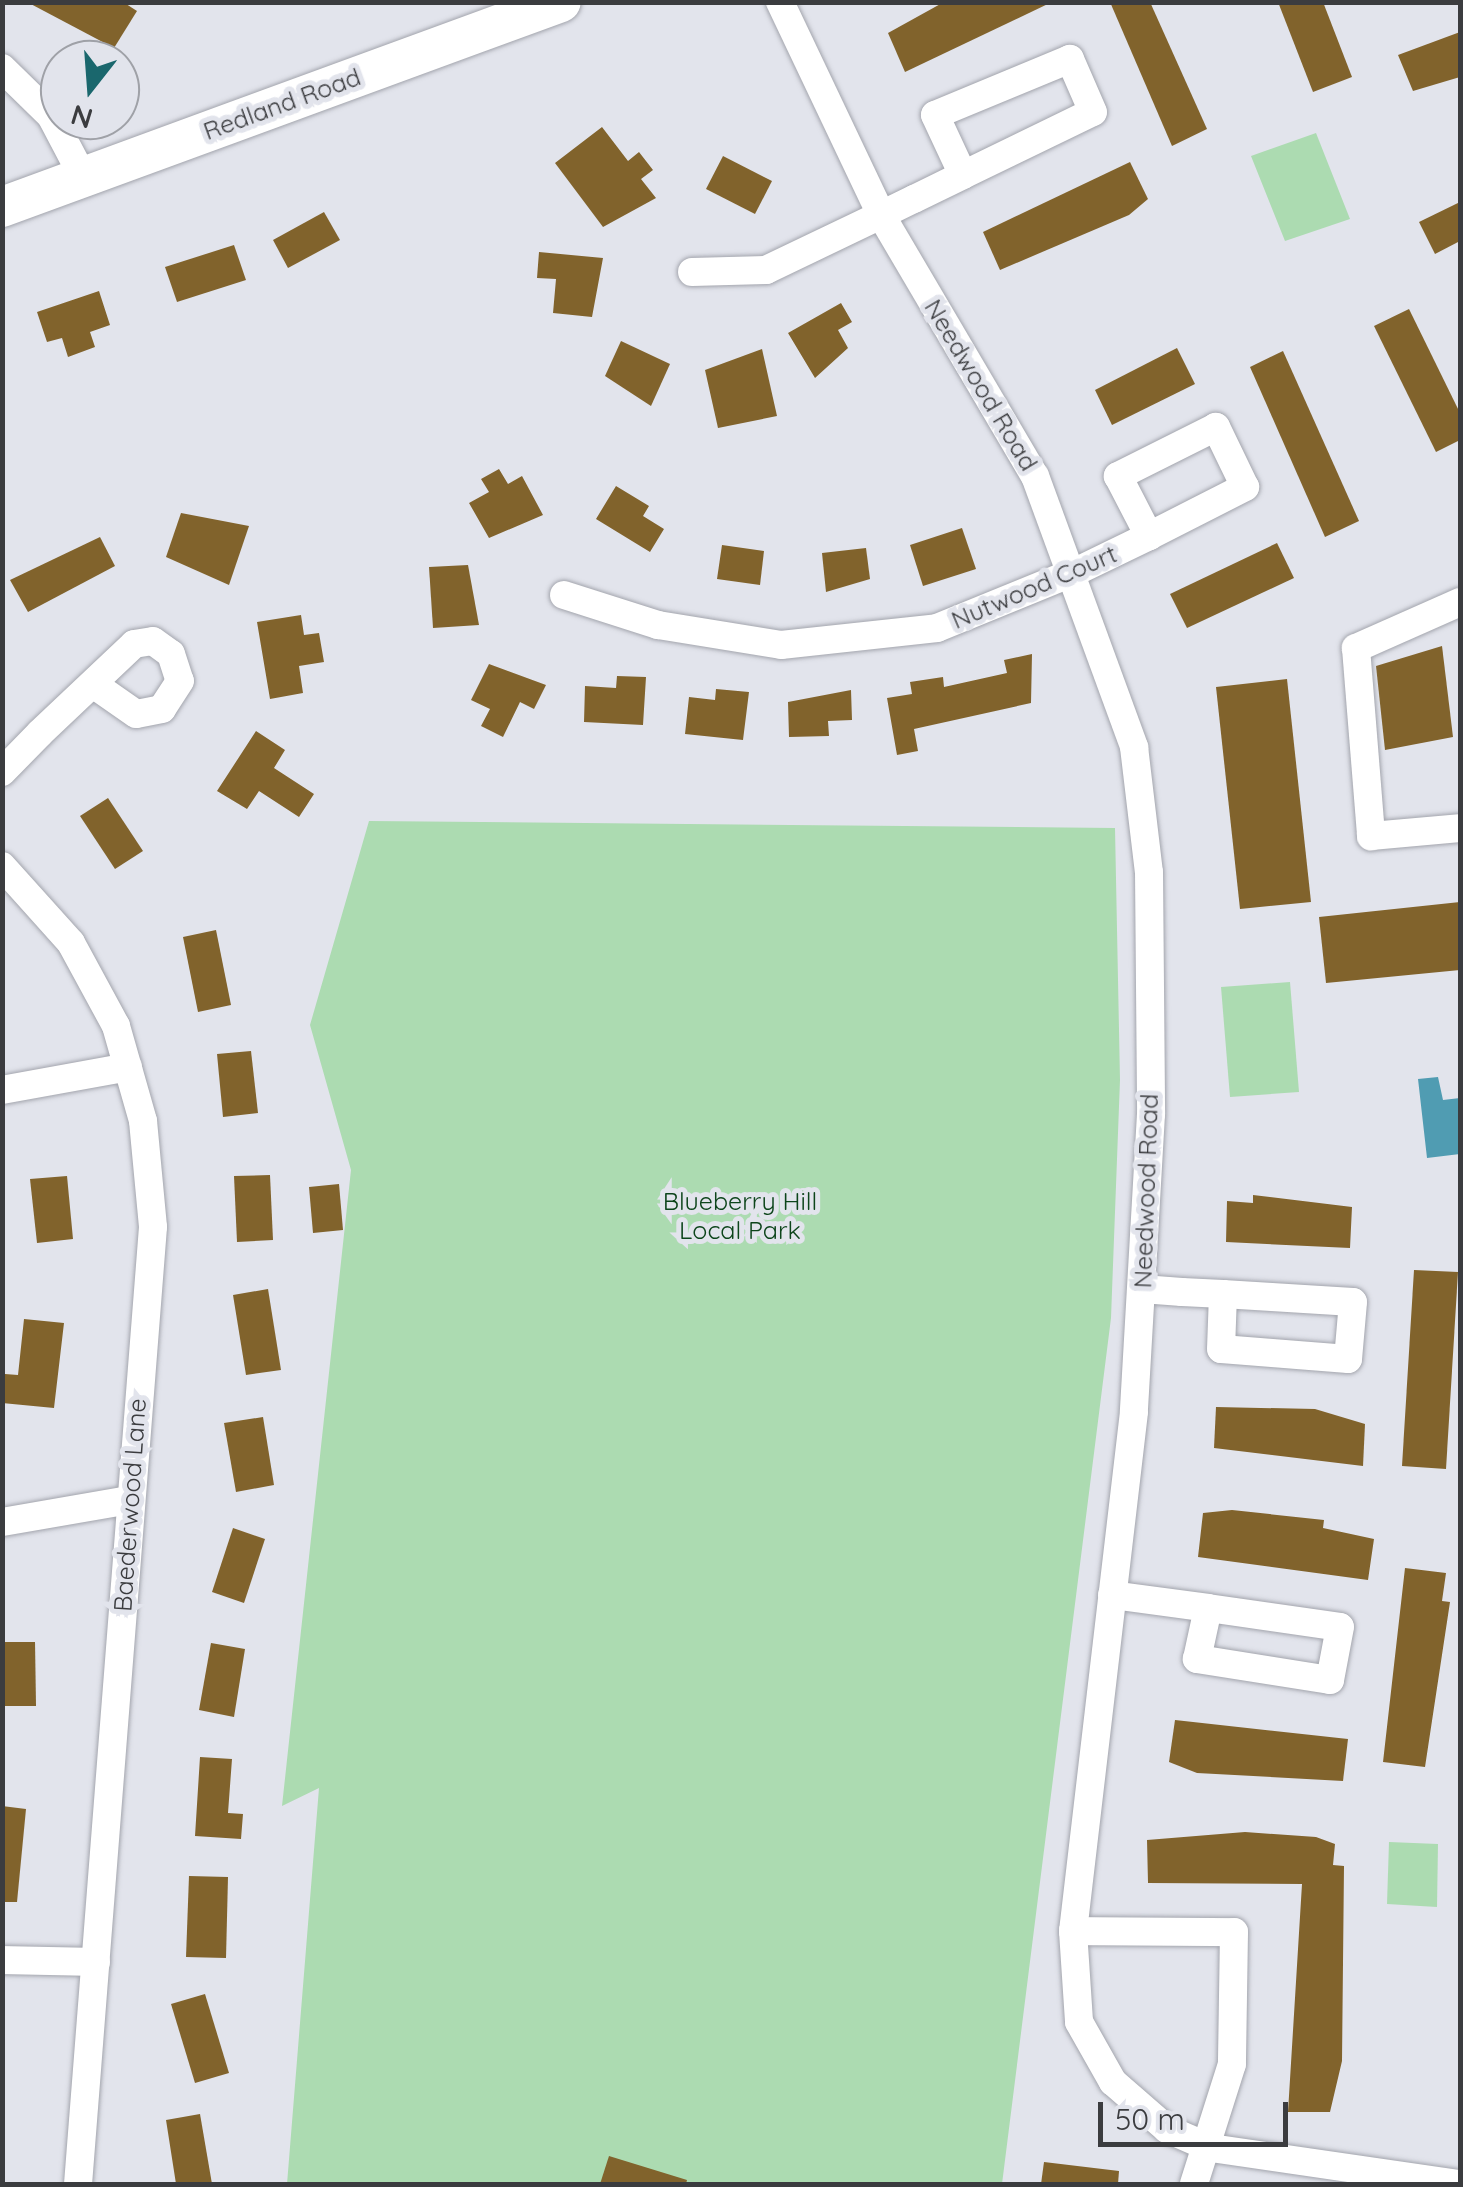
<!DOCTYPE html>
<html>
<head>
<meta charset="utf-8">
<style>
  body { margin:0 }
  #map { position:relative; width:1463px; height:2187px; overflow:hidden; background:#e2e4ec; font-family:Quicksand,sans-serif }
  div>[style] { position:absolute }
  .green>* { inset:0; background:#acdbb1 }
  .water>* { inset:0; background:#509cb2 }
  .building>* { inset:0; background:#81632c }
  .roads { filter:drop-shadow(0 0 2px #a3a5ad) drop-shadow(0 0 2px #a3a5ad) }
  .street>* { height:28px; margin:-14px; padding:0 14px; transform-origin:14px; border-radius:14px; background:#fff }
  .secondary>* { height:40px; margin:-20px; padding:0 20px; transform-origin:20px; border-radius:20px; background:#fff }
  span { translate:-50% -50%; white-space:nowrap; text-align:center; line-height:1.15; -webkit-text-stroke:10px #e2e4ec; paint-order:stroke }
  .street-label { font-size:25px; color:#3b3c3f }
  .park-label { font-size:25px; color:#0d451b }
  .frame { position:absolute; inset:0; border:5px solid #3b3c3f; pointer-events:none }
  .north { position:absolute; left:40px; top:40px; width:100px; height:100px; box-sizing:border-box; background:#e2e4ec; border:2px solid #9fa1a7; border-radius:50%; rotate:197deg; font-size:28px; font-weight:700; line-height:40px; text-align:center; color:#3b3c3f }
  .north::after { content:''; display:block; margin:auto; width:35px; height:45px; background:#1a676d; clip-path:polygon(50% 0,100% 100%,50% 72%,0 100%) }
  .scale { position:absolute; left:1098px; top:2102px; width:190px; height:45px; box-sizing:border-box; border:5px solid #3b3c3f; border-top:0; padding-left:12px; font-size:30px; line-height:35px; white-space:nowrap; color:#3b3c3f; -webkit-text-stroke:8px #e2e4ec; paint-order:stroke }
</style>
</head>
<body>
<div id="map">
  <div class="green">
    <div style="clip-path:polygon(1316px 133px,1350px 219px,1285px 241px,1251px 156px)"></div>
    <div style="clip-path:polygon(369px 821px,1115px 828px,1120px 1080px,1111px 1318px,1002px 2184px,287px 2184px,319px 1788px,282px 1806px,351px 1170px,310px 1025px)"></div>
    <div style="clip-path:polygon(1290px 982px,1299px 1092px,1230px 1097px,1221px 987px)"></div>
    <div style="clip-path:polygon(1389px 1842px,1438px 1844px,1437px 1907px,1387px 1904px)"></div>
  </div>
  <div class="water">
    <div style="clip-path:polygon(1438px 1077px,1443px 1100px,1460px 1098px,1460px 1154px,1427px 1158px,1418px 1079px)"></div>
  </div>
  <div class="building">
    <div style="clip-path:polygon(27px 2px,123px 2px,137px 11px,114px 48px)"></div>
    <div style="clip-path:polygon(944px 2px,1052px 2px,905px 72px,888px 33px)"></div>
    <div style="clip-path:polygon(1110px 2px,1150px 2px,1207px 129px,1172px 146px)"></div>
    <div style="clip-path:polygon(1278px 2px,1323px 2px,1352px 77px,1313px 92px)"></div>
    <div style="clip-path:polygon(1460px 32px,1460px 77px,1413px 91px,1398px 55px)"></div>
    <div style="clip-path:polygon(602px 127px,628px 161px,639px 152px,653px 170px,641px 179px,656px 198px,603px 227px,555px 163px)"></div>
    <div style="clip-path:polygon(723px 156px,772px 181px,755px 214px,706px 189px)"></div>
    <div style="clip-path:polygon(1130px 162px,1148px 199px,1129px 215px,1000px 270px,983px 232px)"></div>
    <div style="clip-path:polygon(1460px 202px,1460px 241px,1435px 254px,1419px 222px)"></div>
    <div style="clip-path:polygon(324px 212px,340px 240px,288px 268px,273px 240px)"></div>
    <div style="clip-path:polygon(234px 245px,246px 280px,177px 302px,165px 267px)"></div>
    <div style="clip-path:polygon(539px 252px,603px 258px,592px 317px,553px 313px,556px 279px,537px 278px)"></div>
    <div style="clip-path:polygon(99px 291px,110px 325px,90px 332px,95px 347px,68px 357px,62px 338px,47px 342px,37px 312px)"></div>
    <div style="clip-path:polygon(841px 303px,852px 322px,838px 330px,848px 348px,815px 378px,788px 333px)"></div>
    <div style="clip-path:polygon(1409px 309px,1460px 413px,1460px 440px,1436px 452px,1374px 326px)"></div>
    <div style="clip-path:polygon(621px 341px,670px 364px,651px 406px,605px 376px)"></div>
    <div style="clip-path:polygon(1177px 348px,1195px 384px,1112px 425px,1095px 390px)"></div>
    <div style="clip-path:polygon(762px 349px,777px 416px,718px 428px,705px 370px)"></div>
    <div style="clip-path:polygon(1283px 351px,1359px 521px,1325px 537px,1250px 367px)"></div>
    <div style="clip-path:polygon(499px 469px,508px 484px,522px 476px,543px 515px,489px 538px,469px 503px,489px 492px,481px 479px)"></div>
    <div style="clip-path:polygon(616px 486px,649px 506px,643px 516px,664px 529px,650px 552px,596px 519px)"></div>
    <div style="clip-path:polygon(181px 513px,249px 526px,229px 585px,166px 557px)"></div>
    <div style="clip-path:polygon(962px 528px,976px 569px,923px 586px,910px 545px)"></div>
    <div style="clip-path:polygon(100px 537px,115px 566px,28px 612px,10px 580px)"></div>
    <div style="clip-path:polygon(1277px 543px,1294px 578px,1187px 628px,1170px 594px)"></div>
    <div style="clip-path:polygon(722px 545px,764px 551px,760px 585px,717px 579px)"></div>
    <div style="clip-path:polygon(866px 548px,870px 579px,826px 592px,822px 553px)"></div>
    <div style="clip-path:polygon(468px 565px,479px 625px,433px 628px,429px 567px)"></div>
    <div style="clip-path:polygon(301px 615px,304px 635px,319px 633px,324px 662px,299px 666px,303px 693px,270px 699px,257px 622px)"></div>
    <div style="clip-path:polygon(1442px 646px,1453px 737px,1385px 750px,1376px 666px)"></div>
    <div style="clip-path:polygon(1032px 654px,1031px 703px,914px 729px,918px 751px,897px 755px,887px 698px,912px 694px,910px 682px,943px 677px,944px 687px,1007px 673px,1004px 660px)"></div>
    <div style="clip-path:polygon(489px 664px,546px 685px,534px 709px,520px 702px,503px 737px,481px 726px,490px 709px,471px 700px)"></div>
    <div style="clip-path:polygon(617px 676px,646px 677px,643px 725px,584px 722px,585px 686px,616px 688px)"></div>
    <div style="clip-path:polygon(1287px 679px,1311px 902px,1240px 909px,1216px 687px)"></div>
    <div style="clip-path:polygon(716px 689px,749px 692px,743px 740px,685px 734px,689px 697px,715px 700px)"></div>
    <div style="clip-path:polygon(851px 690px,852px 720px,828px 721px,829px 736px,789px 737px,788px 702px)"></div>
    <div style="clip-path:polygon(256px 731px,285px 750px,274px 768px,314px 794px,299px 817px,259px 791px,247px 809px,217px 791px)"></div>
    <div style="clip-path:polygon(108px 798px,143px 851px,115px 869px,80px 816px)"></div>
    <div style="clip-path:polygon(1460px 902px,1460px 970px,1326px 983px,1319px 917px)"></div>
    <div style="clip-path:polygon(216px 930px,231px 1005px,198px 1012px,183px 937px)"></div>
    <div style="clip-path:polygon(251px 1051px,258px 1113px,223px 1117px,217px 1054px)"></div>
    <div style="clip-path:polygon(270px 1175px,273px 1240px,237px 1242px,234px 1176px)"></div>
    <div style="clip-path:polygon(67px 1176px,73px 1239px,37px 1243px,30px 1179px)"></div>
    <div style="clip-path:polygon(339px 1184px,343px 1230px,313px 1233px,309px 1187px)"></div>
    <div style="clip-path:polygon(1253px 1195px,1352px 1207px,1350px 1248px,1226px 1242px,1227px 1201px,1253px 1203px)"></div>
    <div style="clip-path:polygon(1414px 1270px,1458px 1272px,1446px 1469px,1402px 1466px)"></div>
    <div style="clip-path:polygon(268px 1289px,281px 1370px,246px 1375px,233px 1295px)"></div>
    <div style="clip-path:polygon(24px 1319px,64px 1323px,54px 1408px,2px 1403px,5px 1374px,18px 1375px)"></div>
    <div style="clip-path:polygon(1216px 1407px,1315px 1409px,1365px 1424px,1363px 1466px,1214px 1448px)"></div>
    <div style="clip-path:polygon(263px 1417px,274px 1485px,236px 1492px,224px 1423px)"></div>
    <div style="clip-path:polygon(1232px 1510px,1324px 1520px,1323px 1528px,1374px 1539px,1368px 1580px,1198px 1557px,1203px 1513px)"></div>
    <div style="clip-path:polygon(233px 1528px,265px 1539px,244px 1603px,212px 1592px)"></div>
    <div style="clip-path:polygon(1405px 1568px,1446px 1573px,1442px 1601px,1450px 1602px,1425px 1767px,1383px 1762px)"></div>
    <div style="clip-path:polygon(2px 1642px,35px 1642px,36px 1706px,2px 1706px)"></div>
    <div style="clip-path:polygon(211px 1643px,245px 1649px,234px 1717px,199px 1710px)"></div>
    <div style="clip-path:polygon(1175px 1720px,1348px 1739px,1343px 1781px,1197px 1773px,1169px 1762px)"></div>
    <div style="clip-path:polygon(200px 1757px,232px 1759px,228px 1813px,243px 1814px,241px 1839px,195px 1836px)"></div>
    <div style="clip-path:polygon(2px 1806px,26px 1809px,17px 1902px,2px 1902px)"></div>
    <div style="clip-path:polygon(1245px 1832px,1316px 1837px,1335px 1844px,1333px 1865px,1344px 1866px,1342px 2061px,1330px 2112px,1288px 2112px,1302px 1884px,1148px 1883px,1147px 1840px)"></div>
    <div style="clip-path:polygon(189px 1876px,228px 1877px,226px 1958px,186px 1957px)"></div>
    <div style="clip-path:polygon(205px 1994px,229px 2073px,195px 2083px,171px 2004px)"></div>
    <div style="clip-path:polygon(200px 2114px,212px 2184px,176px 2184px,166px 2120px)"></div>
    <div style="clip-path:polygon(609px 2156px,687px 2180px,686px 2184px,600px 2184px)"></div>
    <div style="clip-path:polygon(1044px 2162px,1119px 2171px,1118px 2184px,1041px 2184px)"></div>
  </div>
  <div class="roads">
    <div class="street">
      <div style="left:780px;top:2px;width:236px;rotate:64.6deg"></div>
      <div style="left:881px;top:215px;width:303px;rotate:59.5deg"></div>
      <div style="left:1035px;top:476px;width:289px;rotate:69.9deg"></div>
      <div style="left:1134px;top:747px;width:126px;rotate:83.2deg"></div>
      <div style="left:1149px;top:872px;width:242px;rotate:89.5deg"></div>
      <div style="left:1151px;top:1114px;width:298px;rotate:93.3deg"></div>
      <div style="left:1134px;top:1412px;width:523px;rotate:96.7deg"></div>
      <div style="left:1073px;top:1931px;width:91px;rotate:86.2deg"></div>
      <div style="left:1079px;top:2022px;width:69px;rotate:60.5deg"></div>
      <div style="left:1113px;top:2082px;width:72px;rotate:41deg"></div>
      <div style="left:1167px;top:2129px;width:48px;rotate:23.4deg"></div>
      <div style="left:1211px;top:2148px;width:249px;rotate:8.3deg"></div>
      <div style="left:2px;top:68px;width:69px;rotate:44.4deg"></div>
      <div style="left:51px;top:116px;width:69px;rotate:62.3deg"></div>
      <div style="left:692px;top:272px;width:74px;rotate:-1.5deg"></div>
      <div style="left:766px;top:270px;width:127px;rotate:-25.6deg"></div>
      <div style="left:881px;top:215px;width:37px;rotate:-26deg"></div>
      <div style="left:914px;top:199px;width:55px;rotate:-26.1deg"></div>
      <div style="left:963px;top:175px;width:144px;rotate:-25.9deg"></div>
      <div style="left:1093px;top:112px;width:58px;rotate:-113.5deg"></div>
      <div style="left:1070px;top:59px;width:146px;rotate:157.5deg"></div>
      <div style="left:935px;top:115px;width:66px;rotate:65deg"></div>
      <div style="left:564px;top:595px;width:99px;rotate:17.7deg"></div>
      <div style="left:658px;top:625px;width:125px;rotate:9.2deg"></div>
      <div style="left:781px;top:645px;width:157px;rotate:-6.2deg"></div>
      <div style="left:937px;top:628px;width:151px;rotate:-22.2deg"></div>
      <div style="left:1077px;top:571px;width:80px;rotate:-25.9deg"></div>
      <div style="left:1149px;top:536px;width:108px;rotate:-27deg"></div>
      <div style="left:1245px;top:487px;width:67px;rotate:-115.8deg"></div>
      <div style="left:1216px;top:427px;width:110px;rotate:153.4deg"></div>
      <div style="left:1118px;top:476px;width:68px;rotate:62.7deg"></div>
      <div style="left:1460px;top:602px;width:114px;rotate:156.1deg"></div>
      <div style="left:1356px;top:648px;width:189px;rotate:85.4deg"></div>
      <div style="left:1371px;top:836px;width:89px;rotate:-5.1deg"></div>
      <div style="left:2px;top:772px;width:54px;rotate:-45.7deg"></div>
      <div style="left:40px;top:733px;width:129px;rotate:-43.4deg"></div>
      <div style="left:134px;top:644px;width:19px;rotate:-9deg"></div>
      <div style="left:153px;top:641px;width:22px;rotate:36deg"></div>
      <div style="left:171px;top:654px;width:28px;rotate:72deg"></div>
      <div style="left:180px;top:681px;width:33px;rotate:123deg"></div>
      <div style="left:162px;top:709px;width:26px;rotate:169deg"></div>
      <div style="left:136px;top:714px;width:52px;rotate:-145.1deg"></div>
      <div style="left:2px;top:866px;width:103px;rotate:48.1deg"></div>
      <div style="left:71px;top:943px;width:94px;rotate:61.5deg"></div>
      <div style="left:116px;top:1026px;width:99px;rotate:74.1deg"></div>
      <div style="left:143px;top:1121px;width:106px;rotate:84.6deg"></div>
      <div style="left:153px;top:1227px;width:960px;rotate:94.48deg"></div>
      <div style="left:2px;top:1090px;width:128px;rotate:-10.3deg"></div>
      <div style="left:1142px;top:1289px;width:40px;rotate:4.3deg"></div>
      <div style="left:1182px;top:1292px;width:41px;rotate:2.8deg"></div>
      <div style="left:1223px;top:1294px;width:130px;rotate:3.5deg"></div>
      <div style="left:1353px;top:1302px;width:57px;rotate:95deg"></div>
      <div style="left:1348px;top:1359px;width:127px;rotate:-175.5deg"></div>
      <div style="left:1221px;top:1349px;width:55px;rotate:-87.9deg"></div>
      <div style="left:2px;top:1522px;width:129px;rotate:-9.8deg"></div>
      <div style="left:1112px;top:1595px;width:97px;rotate:7.7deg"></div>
      <div style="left:1208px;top:1608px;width:133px;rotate:8.2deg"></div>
      <div style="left:1340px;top:1627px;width:54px;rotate:100.7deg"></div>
      <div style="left:1330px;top:1680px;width:135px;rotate:-171deg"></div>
      <div style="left:1197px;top:1659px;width:52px;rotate:-77.8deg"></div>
      <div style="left:1073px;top:1931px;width:161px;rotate:0.4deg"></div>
      <div style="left:1234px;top:1932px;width:132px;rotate:90.9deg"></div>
      <div style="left:1232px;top:2064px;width:126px;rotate:107.6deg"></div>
      <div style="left:2px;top:1960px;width:94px;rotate:1.2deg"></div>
    </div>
    <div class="secondary">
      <div style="left:2px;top:207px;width:595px;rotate:-20.14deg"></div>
    </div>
  </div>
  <div class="street-label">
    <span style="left:282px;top:104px;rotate:-20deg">Redland Road</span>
    <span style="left:981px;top:385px;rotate:59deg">Needwood Road</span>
    <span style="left:1034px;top:587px;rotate:-23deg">Nutwood Court</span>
    <span style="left:1146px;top:1191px;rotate:-88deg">Needwood Road</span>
    <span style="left:130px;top:1505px;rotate:-86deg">Baederwood Lane</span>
  </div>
  <div class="park-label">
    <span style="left:740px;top:1216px">Blueberry Hill<br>Local Park</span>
  </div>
  <div class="frame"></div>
  <div class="north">N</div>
  <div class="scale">50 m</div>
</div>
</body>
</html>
